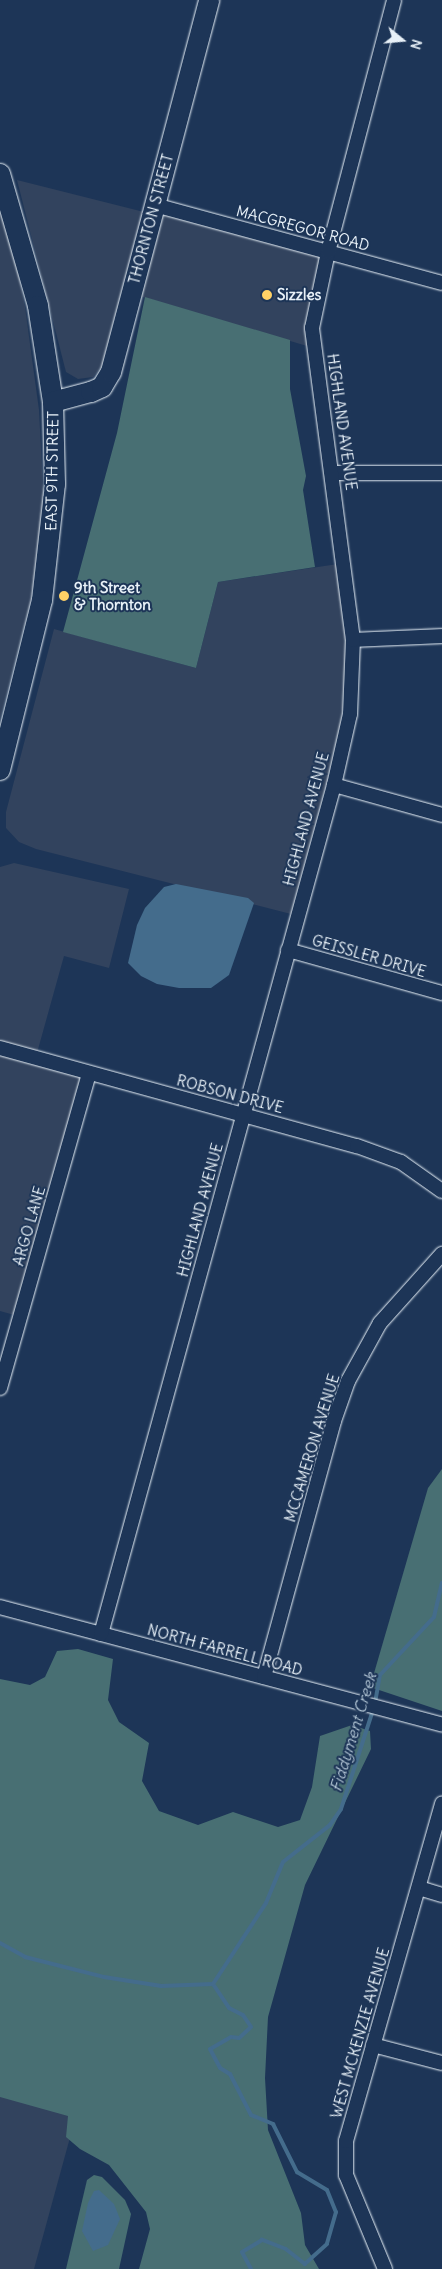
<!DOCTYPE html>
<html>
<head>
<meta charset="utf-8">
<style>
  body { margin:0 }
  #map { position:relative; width:442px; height:2269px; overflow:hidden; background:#1d3557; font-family:Delius,sans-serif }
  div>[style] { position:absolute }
  .built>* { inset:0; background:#32435e }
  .green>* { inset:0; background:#486f73 }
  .water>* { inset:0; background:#446c8c }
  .stream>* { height:4px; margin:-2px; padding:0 2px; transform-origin:2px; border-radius:2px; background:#446c8c }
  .roads { filter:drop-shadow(0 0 1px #e8f1f8) drop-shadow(0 0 1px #e8f1f8) }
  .street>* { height:14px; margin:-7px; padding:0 7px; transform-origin:7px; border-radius:7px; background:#1d3557 }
  .secondary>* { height:20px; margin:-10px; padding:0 10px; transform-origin:10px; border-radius:10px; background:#1d3557 }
  .dots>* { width:14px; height:14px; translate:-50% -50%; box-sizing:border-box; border:2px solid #1d3557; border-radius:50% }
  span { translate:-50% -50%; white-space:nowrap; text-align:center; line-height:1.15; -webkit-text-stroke:4px #1d3557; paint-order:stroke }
  .street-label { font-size:15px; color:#e8f1f8 }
  .poi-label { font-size:15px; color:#e8f1f8; font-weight:700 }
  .left { translate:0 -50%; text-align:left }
  .water-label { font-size:16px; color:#afc2d2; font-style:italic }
  .north { position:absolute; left:377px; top:15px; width:50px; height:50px; -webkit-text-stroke:4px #1d3557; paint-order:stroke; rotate:107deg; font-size:14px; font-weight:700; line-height:20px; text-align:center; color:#e8f1f8 }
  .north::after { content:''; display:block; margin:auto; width:18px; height:22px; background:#e8f1f8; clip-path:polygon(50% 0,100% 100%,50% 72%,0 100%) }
</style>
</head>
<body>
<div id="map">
  <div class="built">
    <div style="clip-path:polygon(17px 180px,148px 213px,109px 357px,93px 377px,78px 379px,66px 372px)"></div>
    <div style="clip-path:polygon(0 202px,9px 228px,25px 307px,39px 410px,44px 508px,31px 599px,0 719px)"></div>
    <div style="clip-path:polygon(158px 211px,323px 255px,307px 346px,136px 295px)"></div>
    <div style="clip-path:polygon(338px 564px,347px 646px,343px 707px,338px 742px,291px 914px,36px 849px,19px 842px,6px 828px,6px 812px,54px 629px,196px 668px,218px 582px)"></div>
    <div style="clip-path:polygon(14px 863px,129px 889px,109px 968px,64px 956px,37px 1053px,95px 1069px,25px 1318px,0 1311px,0 867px)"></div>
    <div style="clip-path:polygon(0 2091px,77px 2112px,34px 2269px,0 2269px)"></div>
  </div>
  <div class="green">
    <div style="clip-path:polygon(145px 297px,290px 340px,290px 389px,306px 476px,303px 490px,315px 567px,218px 582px,196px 668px,63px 632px,117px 433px)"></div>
    <div style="clip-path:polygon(442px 1469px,442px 1711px,370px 1687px,428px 1488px)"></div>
    <div style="clip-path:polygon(78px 1649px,113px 1659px,108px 1700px,119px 1722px,149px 1743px,142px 1781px,159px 1811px,198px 1825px,233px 1812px,278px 1827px,300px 1820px,312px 1787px,320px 1736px,352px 1725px,370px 1731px,371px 1749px,305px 1885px,268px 2017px,265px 2078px,268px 2130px,301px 2213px,305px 2245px,319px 2269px,139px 2269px,150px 2229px,146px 2212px,109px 2165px,80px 2149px,66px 2137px,68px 2116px,0 2097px,0 1679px,30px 1685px,45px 1677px,57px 1651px)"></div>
    <div style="clip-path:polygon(94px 2175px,102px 2177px,125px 2200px,131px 2214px,119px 2269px,66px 2269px,87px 2180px)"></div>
  </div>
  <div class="water">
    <div style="clip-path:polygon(176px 884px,248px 898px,254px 903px,229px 975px,211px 988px,179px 988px,157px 984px,141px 976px,128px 963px,137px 925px,145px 908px,164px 887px)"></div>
    <div style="clip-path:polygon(99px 2190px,114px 2204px,120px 2219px,108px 2245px,93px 2251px,82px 2231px,88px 2203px,94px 2191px)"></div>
  </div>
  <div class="stream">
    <div style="left:375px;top:1703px;width:28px;rotate:-80deg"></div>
    <div style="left:380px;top:1675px;width:79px;rotate:-47deg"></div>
    <div style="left:434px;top:1617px;width:35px;rotate:-77deg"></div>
    <div style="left:0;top:1943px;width:29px;rotate:29deg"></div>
    <div style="left:25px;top:1957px;width:81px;rotate:14.2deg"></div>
    <div style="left:104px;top:1977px;width:58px;rotate:9deg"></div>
    <div style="left:161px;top:1986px;width:52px;rotate:-2.2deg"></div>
    <div style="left:213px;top:1984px;width:29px;rotate:56deg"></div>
    <div style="left:229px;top:2008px;width:16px;rotate:27deg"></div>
    <div style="left:243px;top:2015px;width:14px;rotate:56deg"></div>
    <div style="left:251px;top:2027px;width:16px;rotate:137deg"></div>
    <div style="left:239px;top:2038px;width:8px;rotate:-173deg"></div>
    <div style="left:231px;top:2037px;width:24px;rotate:150deg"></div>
    <div style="left:210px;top:2049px;width:21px;rotate:62deg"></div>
    <div style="left:220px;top:2068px;width:12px;rotate:31deg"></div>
    <div style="left:230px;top:2074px;width:46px;rotate:62.9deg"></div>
    <div style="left:251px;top:2115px;width:24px;rotate:22deg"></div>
    <div style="left:273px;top:2124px;width:54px;rotate:63.4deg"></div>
    <div style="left:297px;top:2172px;width:35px;rotate:31deg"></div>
    <div style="left:327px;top:2190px;width:24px;rotate:68deg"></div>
    <div style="left:336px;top:2212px;width:33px;rotate:106deg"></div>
    <div style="left:327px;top:2244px;width:30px;rotate:138deg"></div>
    <div style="left:305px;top:2264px;width:24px;rotate:-142deg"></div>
    <div style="left:286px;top:2249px;width:26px;rotate:-159deg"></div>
    <div style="left:262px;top:2240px;width:23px;rotate:149deg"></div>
    <div style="left:242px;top:2252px;width:19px;rotate:62deg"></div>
    <div style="left:213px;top:1984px;width:97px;rotate:-56.8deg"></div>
    <div style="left:266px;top:1903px;width:44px;rotate:-67.5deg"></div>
    <div style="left:283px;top:1862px;width:60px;rotate:-38.2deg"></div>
    <div style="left:330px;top:1825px;width:19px;rotate:-55deg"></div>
    <div style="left:341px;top:1809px;width:104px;rotate:-72.1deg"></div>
  </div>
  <div class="roads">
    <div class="street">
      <div style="left:155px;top:205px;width:297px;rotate:15.2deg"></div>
      <div style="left:333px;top:473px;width:109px"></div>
      <div style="left:353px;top:640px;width:89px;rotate:-2.6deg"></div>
      <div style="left:334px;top:785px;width:112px;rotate:15.5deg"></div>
      <div style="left:288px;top:950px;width:160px;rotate:15.6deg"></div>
      <div style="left:0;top:1048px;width:370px;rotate:15.4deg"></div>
      <div style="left:357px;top:1146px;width:47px;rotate:20deg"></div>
      <div style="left:401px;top:1162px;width:50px;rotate:35.3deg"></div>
      <div style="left:0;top:1388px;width:327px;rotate:-74.2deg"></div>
      <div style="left:0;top:1607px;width:457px;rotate:14.9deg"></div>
      <div style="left:101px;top:1634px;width:880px;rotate:-74.65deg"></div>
      <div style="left:334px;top:785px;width:73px;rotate:-77.3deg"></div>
      <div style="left:350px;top:714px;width:74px;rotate:-87.7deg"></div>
      <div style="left:353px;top:640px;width:315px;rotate:-97.5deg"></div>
      <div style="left:312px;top:328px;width:78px;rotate:-78.1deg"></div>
      <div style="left:328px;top:252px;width:260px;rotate:-75.3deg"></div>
      <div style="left:264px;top:1677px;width:265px;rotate:-74.7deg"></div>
      <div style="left:334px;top:1421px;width:42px;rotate:-70.7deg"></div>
      <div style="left:348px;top:1381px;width:66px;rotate:-61.1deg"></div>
      <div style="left:380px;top:1323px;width:93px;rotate:-48.1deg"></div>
      <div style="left:419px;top:1888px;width:24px;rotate:17deg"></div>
      <div style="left:373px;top:2045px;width:71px;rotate:14.6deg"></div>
      <div style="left:385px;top:2269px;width:102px;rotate:-112.5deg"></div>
      <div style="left:346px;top:2175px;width:34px;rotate:-90deg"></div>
      <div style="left:346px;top:2141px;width:351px;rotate:-74.1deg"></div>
    </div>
    <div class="secondary">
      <div style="left:0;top:174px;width:137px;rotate:73.9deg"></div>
      <div style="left:38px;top:306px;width:97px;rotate:81.1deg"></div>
      <div style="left:53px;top:402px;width:82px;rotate:88.6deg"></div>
      <div style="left:55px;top:484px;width:117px;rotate:96.4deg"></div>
      <div style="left:42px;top:600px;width:175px;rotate:103.9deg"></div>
      <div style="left:53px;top:402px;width:39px;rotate:-15deg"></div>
      <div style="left:91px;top:392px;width:12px;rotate:-24deg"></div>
      <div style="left:102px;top:387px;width:17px;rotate:-59deg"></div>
      <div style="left:111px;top:372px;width:385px;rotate:-75.2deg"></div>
    </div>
  </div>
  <div class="dots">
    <div style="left:267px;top:295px;background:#ffd166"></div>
    <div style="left:64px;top:596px;background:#ffd166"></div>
  </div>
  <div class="street-label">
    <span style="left:151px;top:219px;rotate:-75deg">THORNTON STREET</span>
    <span style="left:303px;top:228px;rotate:15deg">MACGREGOR ROAD</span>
    <span style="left:342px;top:422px;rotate:82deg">HIGHLAND AVENUE</span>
    <span style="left:52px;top:471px;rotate:-89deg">EAST 9TH STREET</span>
    <span style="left:306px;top:819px;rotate:-75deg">HIGHLAND AVENUE</span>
    <span style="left:369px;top:956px;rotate:16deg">GEISSLER DRIVE</span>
    <span style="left:230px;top:1094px;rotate:15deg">ROBSON DRIVE</span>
    <span style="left:200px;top:1210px;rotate:-75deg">HIGHLAND AVENUE</span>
    <span style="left:29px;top:1226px;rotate:-74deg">ARGO LANE</span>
    <span style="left:312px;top:1448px;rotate:-73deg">MCCAMERON AVENUE</span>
    <span style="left:225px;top:1650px;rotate:15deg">NORTH FARRELL ROAD</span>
    <span style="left:360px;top:2033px;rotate:-74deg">WEST MCKENZIE AVENUE</span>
  </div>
  <div class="poi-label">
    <span class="left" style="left:277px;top:295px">Sizzles</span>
    <span class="left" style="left:74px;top:596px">9th Street<br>&amp; Thornton</span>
  </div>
  <div class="water-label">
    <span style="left:353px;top:1732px;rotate:-73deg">Fiddyment Creek</span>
  </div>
  <div class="north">N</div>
</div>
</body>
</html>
